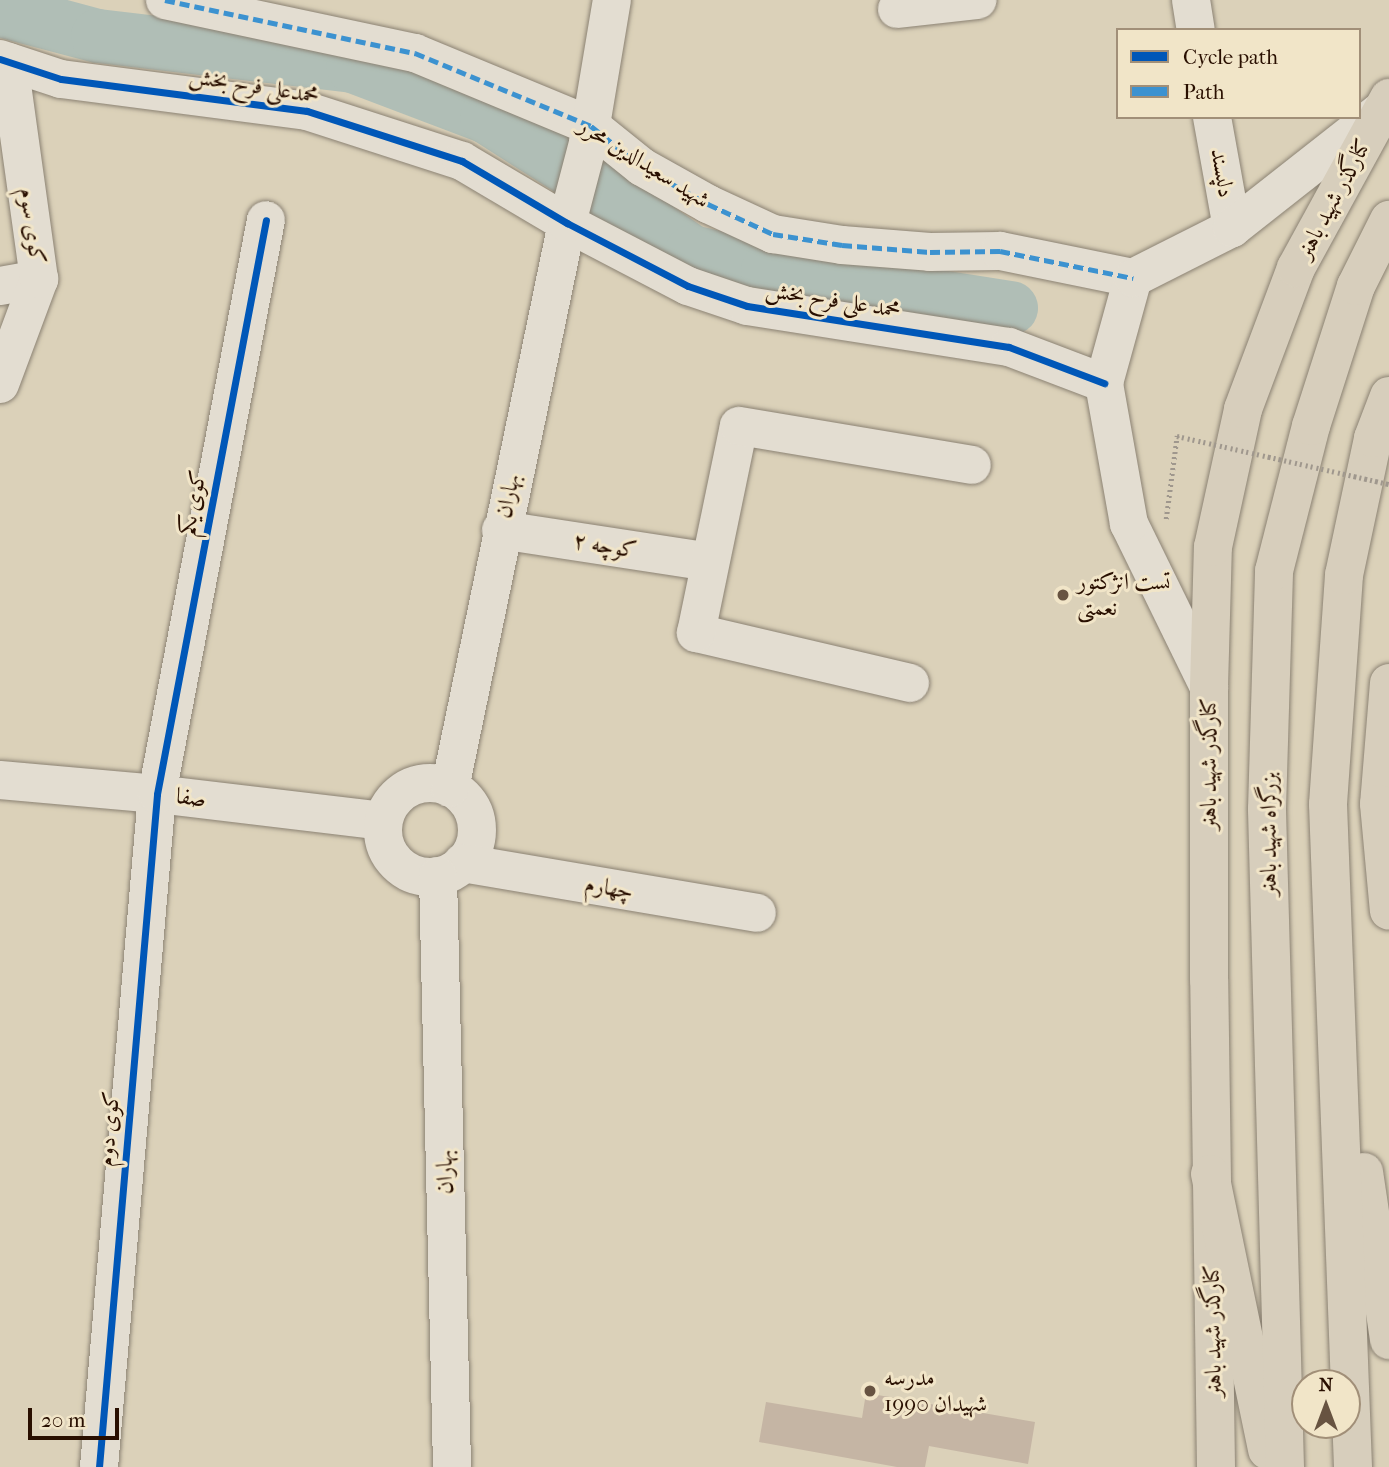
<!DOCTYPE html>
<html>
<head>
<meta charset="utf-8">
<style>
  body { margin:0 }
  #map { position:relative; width:1389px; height:1467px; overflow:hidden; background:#dbd1b9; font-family:"IM FELL French Canon",Amiri,serif }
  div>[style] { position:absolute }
  .river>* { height:54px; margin:-27px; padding:0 27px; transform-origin:27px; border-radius:27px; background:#b0beb6 }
  .building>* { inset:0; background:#c5b5a4 }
  .path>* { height:4.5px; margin-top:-2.25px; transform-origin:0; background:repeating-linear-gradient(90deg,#9f978d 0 2px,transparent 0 5.5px) }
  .roads { filter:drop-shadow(0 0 2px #8b8273) drop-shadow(0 0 2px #8b8273) }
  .minor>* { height:38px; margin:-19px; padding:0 19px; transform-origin:19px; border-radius:19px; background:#e3ddd1 }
  .minor>.ring { margin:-19px; padding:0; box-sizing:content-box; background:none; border:38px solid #e3ddd1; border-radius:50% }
  .major>* { height:38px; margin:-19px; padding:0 19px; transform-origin:19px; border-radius:19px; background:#d7cebc }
  .highway>* { height:38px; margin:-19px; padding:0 19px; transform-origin:19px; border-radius:19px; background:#d7cebc }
  .path-bridge>* { height:4.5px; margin-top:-2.25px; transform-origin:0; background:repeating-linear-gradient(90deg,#9f978d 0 2px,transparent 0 5.5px) }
  .quiet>* { height:5px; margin-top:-2.5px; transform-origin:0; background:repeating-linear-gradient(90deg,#3c92d0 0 10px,transparent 0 15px) }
  .cycleway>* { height:7px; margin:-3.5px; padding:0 3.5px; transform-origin:3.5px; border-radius:3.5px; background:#0057b8 }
  .dots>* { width:19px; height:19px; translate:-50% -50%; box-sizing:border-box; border:4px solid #f1e5c8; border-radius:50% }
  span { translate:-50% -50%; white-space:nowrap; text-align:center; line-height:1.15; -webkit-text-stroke:6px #f1e5c8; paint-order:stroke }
  .street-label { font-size:23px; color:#290f00 }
  .poi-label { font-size:23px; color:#290f00 }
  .left { translate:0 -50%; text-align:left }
  .legend { position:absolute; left:1116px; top:28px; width:245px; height:91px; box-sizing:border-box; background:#f1e5c8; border:2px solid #a18f78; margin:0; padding:9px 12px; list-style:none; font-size:21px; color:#290f00 }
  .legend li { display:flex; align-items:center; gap:14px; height:35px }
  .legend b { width:35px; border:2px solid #a18f78 }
  .north { position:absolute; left:1291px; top:1369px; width:70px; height:70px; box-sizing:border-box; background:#f1e5c8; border:2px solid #a18f78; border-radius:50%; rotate:0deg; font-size:19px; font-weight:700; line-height:28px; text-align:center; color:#290f00 }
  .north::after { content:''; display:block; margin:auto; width:24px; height:32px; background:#675341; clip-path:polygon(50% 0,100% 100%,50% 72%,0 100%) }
  .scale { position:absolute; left:28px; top:1408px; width:91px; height:32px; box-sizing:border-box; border:4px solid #290f00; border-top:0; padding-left:9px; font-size:21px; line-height:24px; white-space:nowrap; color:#290f00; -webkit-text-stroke:5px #f1e5c8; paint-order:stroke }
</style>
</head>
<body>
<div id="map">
  <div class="river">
    <div style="left:0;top:10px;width:101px;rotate:14.9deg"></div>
    <div style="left:98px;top:36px;width:257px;rotate:6.7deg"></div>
    <div style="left:353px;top:66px;width:143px;rotate:20.8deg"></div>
    <div style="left:487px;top:117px;width:130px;rotate:32.5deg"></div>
    <div style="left:597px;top:187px;width:115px;rotate:34.4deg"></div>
    <div style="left:692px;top:252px;width:78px;rotate:13.3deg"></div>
    <div style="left:768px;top:270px;width:246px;rotate:8.9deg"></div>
  </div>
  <div class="building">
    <div style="clip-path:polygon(866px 1393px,1035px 1422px,1028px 1464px,929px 1446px,925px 1467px,897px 1467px,759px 1442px,766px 1402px,862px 1418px)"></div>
  </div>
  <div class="path">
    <div style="left:1166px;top:519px;width:84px;rotate:-82.5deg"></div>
  </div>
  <div class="roads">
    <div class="minor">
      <div style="left:165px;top:0;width:256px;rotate:12deg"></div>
      <div style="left:415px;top:53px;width:191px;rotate:22.5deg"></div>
      <div style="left:591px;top:126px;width:65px;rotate:38.8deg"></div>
      <div style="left:642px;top:167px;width:76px;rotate:29.3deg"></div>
      <div style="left:708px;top:204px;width:72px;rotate:24.8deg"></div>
      <div style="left:773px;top:234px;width:70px;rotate:9.1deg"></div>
      <div style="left:842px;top:245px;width:88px;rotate:4.5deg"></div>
      <div style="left:930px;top:252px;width:70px;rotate:-0.8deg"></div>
      <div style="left:1000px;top:251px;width:136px;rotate:11.5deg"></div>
      <div style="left:1191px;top:0;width:30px;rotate:81deg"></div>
      <div style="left:897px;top:9px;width:81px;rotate:-6.4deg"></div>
      <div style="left:0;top:59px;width:64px;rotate:18.2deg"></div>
      <div style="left:61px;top:79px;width:248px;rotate:7.4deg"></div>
      <div style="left:307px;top:111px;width:163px;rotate:17.9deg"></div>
      <div style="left:462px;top:161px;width:122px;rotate:30.6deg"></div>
      <div style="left:567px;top:223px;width:136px;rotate:27.5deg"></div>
      <div style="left:688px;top:286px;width:62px;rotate:18.7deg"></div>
      <div style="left:747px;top:306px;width:265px;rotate:8.9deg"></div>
      <div style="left:1009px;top:347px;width:102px;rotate:20.8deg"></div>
      <div style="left:1212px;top:117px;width:113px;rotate:79.8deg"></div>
      <div style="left:0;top:286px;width:40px;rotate:-10deg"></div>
      <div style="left:0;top:384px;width:112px;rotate:-69.6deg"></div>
      <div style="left:39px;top:279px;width:219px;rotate:-97.9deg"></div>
      <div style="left:501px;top:530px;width:210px;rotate:8.7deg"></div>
      <div style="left:910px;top:683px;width:220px;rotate:-166.8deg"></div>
      <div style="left:696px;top:633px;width:211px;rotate:-78.3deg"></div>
      <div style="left:739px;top:426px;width:236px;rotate:9.5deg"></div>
      <div style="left:1209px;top:687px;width:182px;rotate:-116.1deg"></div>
      <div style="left:1129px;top:524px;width:143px;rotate:-100.1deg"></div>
      <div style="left:1104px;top:383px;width:109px;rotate:-74.6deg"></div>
      <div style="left:1133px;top:278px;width:111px;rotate:-26.8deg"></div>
      <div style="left:1232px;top:228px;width:191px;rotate:-38.2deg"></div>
      <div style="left:0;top:780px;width:158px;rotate:5.1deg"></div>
      <div style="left:157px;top:794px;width:227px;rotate:6.8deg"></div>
      <div class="ring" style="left:383px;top:783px;width:56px;height:56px"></div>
      <div style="left:450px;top:788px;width:577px;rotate:-78.3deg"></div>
      <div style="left:567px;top:223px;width:83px;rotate:-75.3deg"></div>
      <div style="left:588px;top:143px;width:145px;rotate:-80.5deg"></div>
      <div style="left:462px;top:863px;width:299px;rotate:9.6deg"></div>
      <div style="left:438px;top:876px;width:591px;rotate:88.64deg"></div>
      <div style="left:99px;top:1467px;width:675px;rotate:-85.07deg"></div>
      <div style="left:157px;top:794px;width:584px;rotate:-79.25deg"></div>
    </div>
    <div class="major">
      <div style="left:1389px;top:683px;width:121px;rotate:94.7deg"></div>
      <div style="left:1379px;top:804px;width:107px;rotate:84.7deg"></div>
      <div style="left:1216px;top:1467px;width:487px;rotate:-90.8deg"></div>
      <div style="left:1209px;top:980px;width:293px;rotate:-90deg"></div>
      <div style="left:1209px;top:687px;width:140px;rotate:-88.4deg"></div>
      <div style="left:1213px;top:547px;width:141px;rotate:-77.7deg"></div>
      <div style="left:1243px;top:409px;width:151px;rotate:-69.4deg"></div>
      <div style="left:1296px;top:268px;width:194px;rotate:-61.3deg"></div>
    </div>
    <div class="highway">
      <div style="left:1364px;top:1172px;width:170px;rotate:81.5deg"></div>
      <div style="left:1210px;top:1174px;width:282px;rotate:78.3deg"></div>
      <div style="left:1285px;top:1467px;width:658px;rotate:-91.57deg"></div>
      <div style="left:1267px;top:809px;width:238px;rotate:-88.3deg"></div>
      <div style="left:1274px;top:571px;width:150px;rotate:-75.7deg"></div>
      <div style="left:1311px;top:426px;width:147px;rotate:-72.2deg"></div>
      <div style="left:1356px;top:286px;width:74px;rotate:-63.4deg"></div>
      <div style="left:1353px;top:1467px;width:663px;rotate:-92.16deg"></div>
      <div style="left:1328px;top:804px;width:230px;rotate:-86deg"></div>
      <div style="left:1344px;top:575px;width:140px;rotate:-78deg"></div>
      <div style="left:1373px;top:438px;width:45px;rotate:-69.1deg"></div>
    </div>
  </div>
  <div class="path-bridge">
    <div style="left:1177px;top:436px;width:217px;rotate:12.8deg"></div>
  </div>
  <div class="quiet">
    <div style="left:165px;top:0;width:256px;rotate:12deg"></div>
    <div style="left:415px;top:53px;width:191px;rotate:22.5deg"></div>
    <div style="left:591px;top:126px;width:65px;rotate:38.8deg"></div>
    <div style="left:642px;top:167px;width:76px;rotate:29.3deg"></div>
    <div style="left:708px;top:204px;width:72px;rotate:24.8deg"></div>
    <div style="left:773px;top:234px;width:70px;rotate:9.1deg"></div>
    <div style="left:842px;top:245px;width:88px;rotate:4.5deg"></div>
    <div style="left:930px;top:252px;width:70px;rotate:-0.8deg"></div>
    <div style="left:1000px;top:251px;width:136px;rotate:11.5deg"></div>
  </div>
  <div class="cycleway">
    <div style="left:0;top:59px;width:64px;rotate:18.2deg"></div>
    <div style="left:61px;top:79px;width:248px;rotate:7.4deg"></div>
    <div style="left:307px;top:111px;width:163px;rotate:17.9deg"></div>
    <div style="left:462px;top:161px;width:122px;rotate:30.6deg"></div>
    <div style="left:567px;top:223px;width:136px;rotate:27.5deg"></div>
    <div style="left:688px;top:286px;width:62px;rotate:18.7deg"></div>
    <div style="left:747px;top:306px;width:265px;rotate:8.9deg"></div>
    <div style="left:1009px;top:347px;width:102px;rotate:20.8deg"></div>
    <div style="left:99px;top:1467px;width:675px;rotate:-85.07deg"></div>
    <div style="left:157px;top:794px;width:584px;rotate:-79.25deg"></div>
  </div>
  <div class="dots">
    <div style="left:1063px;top:595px;background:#675341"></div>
    <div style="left:870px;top:1391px;background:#675341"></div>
  </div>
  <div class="street-label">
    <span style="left:254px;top:86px;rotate:9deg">محمدعلی فرح بخش</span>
    <span style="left:644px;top:163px;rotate:32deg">شهید سعیدالدین محرر</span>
    <span style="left:1222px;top:173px;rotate:80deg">دلپسند</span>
    <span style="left:1334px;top:199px;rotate:-62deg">کنارگذر شهید باهنر</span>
    <span style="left:32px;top:226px;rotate:82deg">کوی سوم</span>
    <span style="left:833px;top:300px;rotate:9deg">محمد علی فرح بخش</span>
    <span style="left:508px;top:496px;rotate:-78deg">بهاران</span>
    <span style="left:193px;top:503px;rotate:-79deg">کوی یکم</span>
    <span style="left:605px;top:546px;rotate:9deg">کوچه ۲</span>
    <span style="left:1209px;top:764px;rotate:-90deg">کنارگذر شهید باهنر</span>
    <span style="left:191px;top:798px;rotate:7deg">صفا</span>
    <span style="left:1269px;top:834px;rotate:-90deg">بزرگراه شهید باهنر</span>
    <span style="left:609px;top:888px;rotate:10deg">چهارم</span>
    <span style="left:109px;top:1129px;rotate:-85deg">کوی دوم</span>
    <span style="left:445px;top:1172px;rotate:-91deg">بهاران</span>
    <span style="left:1213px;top:1331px;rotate:-91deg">کنارگذر شهید باهنر</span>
  </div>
  <div class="poi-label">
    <span class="left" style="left:1077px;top:595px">تست انژکتور<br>نعمتی</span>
    <span class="left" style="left:884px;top:1391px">مدرسه<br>شهیدان 1990</span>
  </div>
  <ul class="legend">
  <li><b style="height:9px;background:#0057b8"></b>Cycle path</li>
  <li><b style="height:9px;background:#3c92d0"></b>Path</li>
  </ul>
  <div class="north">N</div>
  <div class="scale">20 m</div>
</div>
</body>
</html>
